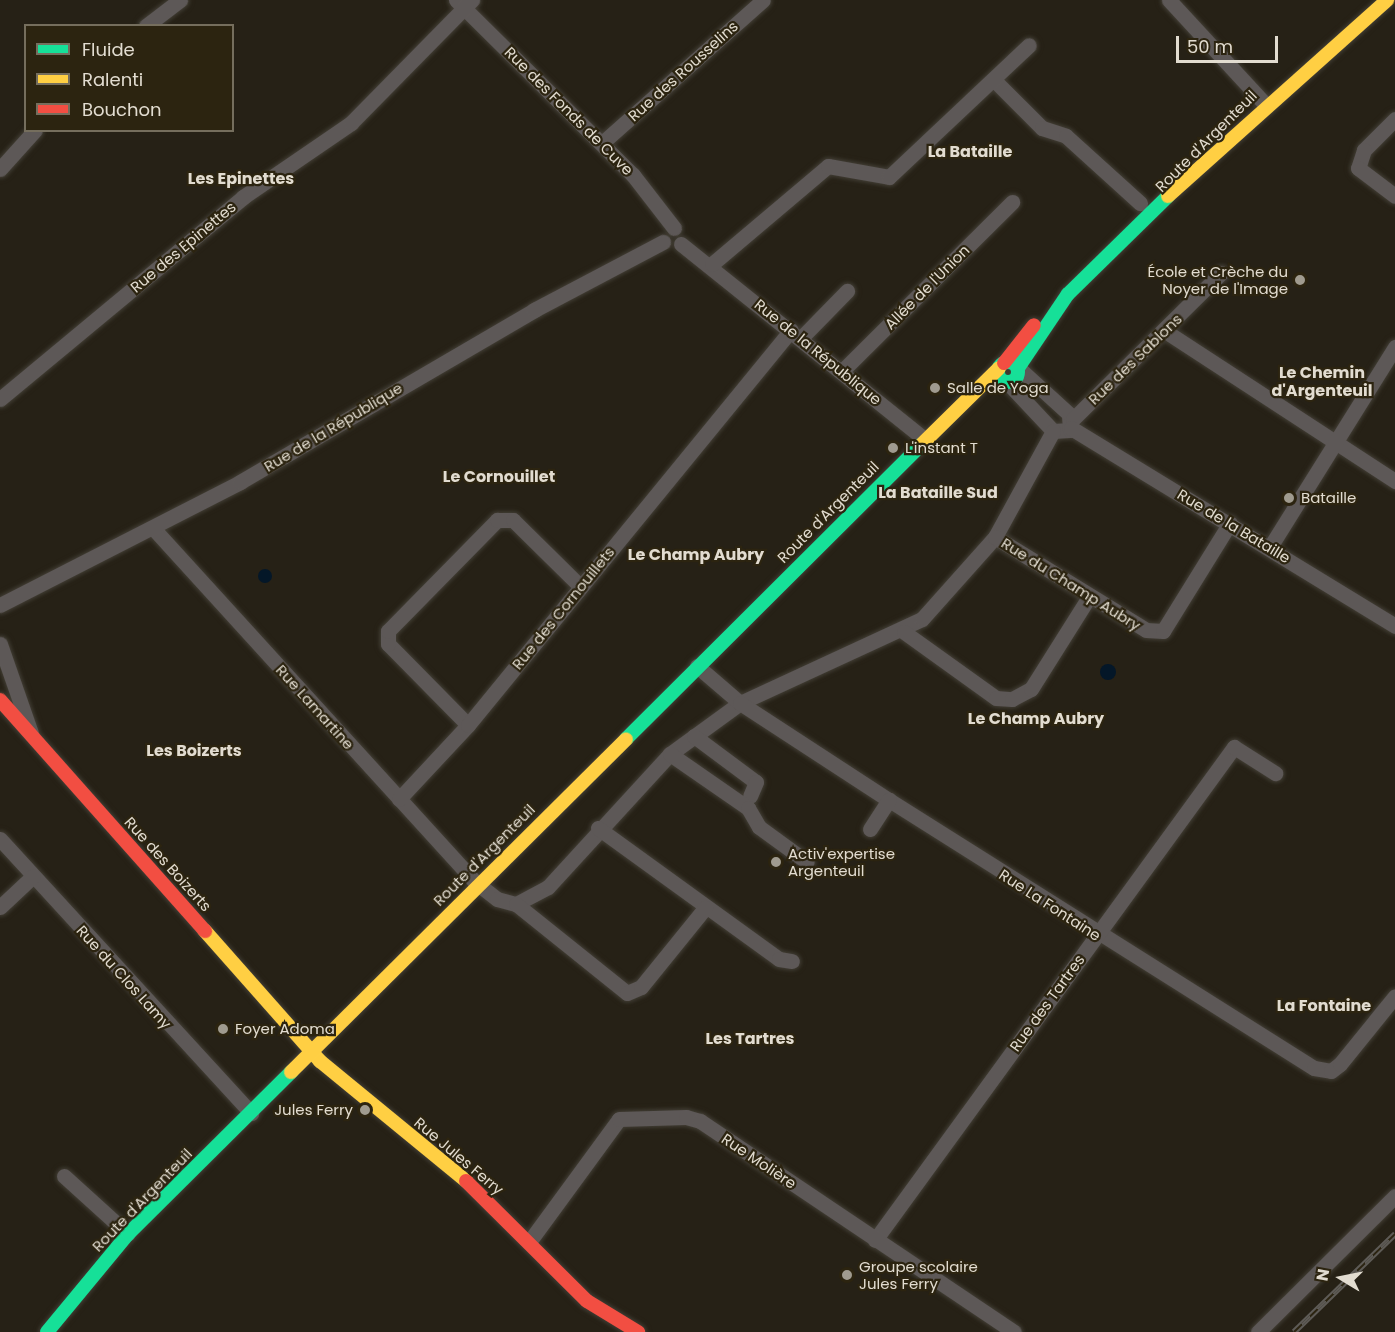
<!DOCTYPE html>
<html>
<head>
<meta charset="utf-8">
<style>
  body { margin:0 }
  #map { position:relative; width:1395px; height:1332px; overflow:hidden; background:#262116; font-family:Poppins,sans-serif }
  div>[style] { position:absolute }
  .water>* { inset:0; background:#041728 }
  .round { border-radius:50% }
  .roads { filter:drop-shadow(0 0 2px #423e35) drop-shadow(0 0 2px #423e35) }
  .street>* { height:15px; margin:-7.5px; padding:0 7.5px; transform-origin:7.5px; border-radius:7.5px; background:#5d5857 }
  .fast>* { height:14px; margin:-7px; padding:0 7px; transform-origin:7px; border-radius:7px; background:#16e098 }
  .fast>.ring { margin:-7px; padding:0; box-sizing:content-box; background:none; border:14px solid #16e098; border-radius:50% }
  .slow>* { height:14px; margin:-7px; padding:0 7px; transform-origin:7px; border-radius:7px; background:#ffcf43 }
  .jam>* { height:14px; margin:-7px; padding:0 7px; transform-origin:7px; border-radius:7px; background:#f24e42 }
  .rail>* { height:6px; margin-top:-3px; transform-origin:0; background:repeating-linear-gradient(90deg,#2c2410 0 11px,#5e5b56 0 22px); box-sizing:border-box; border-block:2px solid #5e5b56 }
  .dots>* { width:16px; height:16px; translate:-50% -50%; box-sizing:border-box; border:3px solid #2c2410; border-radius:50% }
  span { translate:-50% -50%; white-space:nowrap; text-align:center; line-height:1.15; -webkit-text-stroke:4.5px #2c2410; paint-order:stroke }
  .street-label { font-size:15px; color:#e2dcd0 }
  .poi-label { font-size:15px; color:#e2dcd0 }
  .right { translate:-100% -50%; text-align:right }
  .left { translate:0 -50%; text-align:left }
  .neighbourhood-label { font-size:16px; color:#e2dcd0; font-weight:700 }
  .legend { position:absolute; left:24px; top:24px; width:210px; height:108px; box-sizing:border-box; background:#2c2410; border:2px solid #756e5d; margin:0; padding:8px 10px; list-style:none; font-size:18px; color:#e2dcd0 }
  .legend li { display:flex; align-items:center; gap:12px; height:30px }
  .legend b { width:30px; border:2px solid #756e5d }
  .north { position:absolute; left:1311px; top:1248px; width:60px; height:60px; -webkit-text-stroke:4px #2c2410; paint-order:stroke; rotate:280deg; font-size:16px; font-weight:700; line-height:24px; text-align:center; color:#e2dcd0 }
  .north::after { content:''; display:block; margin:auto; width:21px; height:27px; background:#e2dcd0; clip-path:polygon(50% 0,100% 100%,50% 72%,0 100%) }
  .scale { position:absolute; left:1176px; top:36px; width:102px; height:27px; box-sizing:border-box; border:3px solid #e2dcd0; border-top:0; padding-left:8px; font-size:18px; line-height:21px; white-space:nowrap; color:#e2dcd0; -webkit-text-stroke:4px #2c2410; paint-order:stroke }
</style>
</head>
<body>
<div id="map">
  <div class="water">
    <div class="round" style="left:258px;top:569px;width:14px;height:14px"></div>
    <div class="round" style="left:1100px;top:664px;width:16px;height:16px"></div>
  </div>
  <div class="roads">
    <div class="street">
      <div style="left:456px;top:0;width:249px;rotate:44.7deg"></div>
      <div style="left:633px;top:175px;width:67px;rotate:52.3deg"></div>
      <div style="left:1169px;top:0;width:142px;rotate:47.3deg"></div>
      <div style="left:146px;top:26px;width:43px;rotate:-37.4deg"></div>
      <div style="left:994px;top:80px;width:68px;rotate:45deg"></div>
      <div style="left:1042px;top:128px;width:25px;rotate:18deg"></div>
      <div style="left:1066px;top:136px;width:100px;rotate:42.2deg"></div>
      <div style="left:1395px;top:119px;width:44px;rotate:135deg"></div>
      <div style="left:1364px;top:150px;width:19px;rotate:108deg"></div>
      <div style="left:1358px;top:168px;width:46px;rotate:37.1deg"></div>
      <div style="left:602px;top:143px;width:215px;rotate:-41.6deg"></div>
      <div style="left:0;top:169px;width:52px;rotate:-48.1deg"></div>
      <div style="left:681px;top:244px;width:314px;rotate:38.7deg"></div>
      <div style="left:712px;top:264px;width:152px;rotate:-40.2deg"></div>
      <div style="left:828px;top:166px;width:62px;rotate:10.2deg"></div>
      <div style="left:889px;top:177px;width:192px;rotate:-43.3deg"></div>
      <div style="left:1165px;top:331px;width:275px;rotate:33.1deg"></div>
      <div style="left:801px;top:338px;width:66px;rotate:-45.6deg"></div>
      <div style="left:842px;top:371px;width:240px;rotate:-44.8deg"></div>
      <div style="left:1008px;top:383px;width:66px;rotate:46.8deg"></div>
      <div style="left:1053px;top:431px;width:17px;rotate:-3deg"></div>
      <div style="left:1070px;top:430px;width:16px;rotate:-94deg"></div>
      <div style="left:1069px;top:414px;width:62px;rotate:-137.6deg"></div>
      <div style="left:1023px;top:372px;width:6px;rotate:149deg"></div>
      <div style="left:0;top:399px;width:316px;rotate:-39.7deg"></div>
      <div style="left:243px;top:197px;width:131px;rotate:-34.4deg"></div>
      <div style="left:351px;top:123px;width:173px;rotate:-45.5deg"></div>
      <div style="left:1073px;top:419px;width:208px;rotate:-44.6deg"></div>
      <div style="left:1071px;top:428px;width:380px;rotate:31.4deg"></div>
      <div style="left:153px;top:528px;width:477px;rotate:47.7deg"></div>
      <div style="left:474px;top:881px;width:29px;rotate:38deg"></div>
      <div style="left:497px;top:899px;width:20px;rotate:15deg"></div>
      <div style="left:516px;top:904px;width:36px;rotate:-28deg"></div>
      <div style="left:548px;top:887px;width:180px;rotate:-47.5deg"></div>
      <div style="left:670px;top:754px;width:87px;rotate:-36.1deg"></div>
      <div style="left:740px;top:703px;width:200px;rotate:-24.8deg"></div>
      <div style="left:922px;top:619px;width:110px;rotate:-48.3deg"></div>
      <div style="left:995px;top:537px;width:121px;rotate:-61.3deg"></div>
      <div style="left:995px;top:537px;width:177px;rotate:31.6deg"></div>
      <div style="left:1146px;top:630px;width:17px;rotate:3deg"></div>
      <div style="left:1163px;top:631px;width:127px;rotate:-58.2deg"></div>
      <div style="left:1270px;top:547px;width:236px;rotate:-58deg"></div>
      <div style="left:0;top:605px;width:270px;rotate:-27.1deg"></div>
      <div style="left:240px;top:482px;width:341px;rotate:-30.3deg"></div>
      <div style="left:534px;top:310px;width:146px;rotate:-27.8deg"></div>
      <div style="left:904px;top:632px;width:113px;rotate:35.7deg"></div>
      <div style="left:996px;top:698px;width:16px;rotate:4deg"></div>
      <div style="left:1012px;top:699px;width:21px;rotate:-28deg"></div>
      <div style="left:1031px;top:689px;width:109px;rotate:-57.8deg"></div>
      <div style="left:0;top:644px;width:94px;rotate:70.8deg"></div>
      <div style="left:697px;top:666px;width:57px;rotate:40.7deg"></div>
      <div style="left:740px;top:703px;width:178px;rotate:33.1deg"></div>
      <div style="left:889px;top:800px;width:502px;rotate:32.24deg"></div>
      <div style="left:1314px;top:1068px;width:17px;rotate:10deg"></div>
      <div style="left:1331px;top:1071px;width:11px;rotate:-38deg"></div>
      <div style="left:1340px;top:1064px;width:87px;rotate:-51deg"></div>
      <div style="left:468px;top:725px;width:114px;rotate:-134.6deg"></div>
      <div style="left:388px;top:644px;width:13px;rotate:-90deg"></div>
      <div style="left:388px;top:631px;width:156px;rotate:-45.5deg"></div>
      <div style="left:497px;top:520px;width:16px"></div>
      <div style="left:513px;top:520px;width:94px;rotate:44.6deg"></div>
      <div style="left:694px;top:736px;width:77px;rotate:36.6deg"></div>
      <div style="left:756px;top:782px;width:15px;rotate:113deg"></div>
      <div style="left:670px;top:754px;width:95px;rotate:34.7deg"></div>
      <div style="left:748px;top:808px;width:22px;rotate:60deg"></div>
      <div style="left:759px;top:827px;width:59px;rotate:36.1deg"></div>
      <div style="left:399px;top:799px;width:101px;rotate:-47deg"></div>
      <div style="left:468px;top:725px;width:510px;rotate:-50.73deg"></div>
      <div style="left:598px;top:828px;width:223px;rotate:35.9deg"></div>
      <div style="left:779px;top:959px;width:13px;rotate:9deg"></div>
      <div style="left:870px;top:829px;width:35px;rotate:-57deg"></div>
      <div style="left:0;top:839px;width:372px;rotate:47.5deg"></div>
      <div style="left:516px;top:904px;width:142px;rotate:38.7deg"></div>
      <div style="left:627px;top:993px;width:15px;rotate:-23deg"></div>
      <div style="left:641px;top:987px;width:102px;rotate:-51deg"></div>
      <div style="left:0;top:907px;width:45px;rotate:-43.2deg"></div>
      <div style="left:64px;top:1176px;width:86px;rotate:42.2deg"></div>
      <div style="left:875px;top:1240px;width:610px;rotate:-53.94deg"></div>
      <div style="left:1234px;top:747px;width:49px;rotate:32.4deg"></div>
      <div style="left:529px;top:1242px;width:152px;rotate:-53.8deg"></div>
      <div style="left:619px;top:1119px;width:67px;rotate:-1.7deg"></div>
      <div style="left:686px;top:1117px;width:15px;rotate:16deg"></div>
      <div style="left:700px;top:1121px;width:378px;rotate:33.9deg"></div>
      <div style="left:1258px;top:1332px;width:193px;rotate:-44.8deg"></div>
    </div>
    <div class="fast">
      <div class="ring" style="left:998px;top:362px;width:6px;height:6px"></div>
      <div style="left:1018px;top:368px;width:89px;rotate:-56deg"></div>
      <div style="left:1068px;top:294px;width:140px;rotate:-44.4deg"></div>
      <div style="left:626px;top:739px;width:418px;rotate:-44.9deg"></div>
      <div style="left:47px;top:1332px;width:127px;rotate:-50.4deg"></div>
      <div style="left:128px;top:1234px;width:230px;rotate:-44.8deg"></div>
    </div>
    <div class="slow">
      <div style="left:1168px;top:196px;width:294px;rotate:-41.8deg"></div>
      <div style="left:922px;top:444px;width:108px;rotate:-44.6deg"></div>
      <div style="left:205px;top:931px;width:174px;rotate:48.5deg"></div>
      <div style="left:320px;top:1061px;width:189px;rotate:39.4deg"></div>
      <div style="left:291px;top:1072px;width:472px;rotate:-44.8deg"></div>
    </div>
    <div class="jam">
      <div style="left:1004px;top:363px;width:48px;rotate:-51.7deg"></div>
      <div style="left:0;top:700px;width:309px;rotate:48.4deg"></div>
      <div style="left:466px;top:1181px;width:170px;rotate:44.8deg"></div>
      <div style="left:587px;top:1301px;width:60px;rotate:31.3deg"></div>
    </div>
  </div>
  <div class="rail">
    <div style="left:1294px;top:1332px;width:141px;rotate:-44.1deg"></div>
  </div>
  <div class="dots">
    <div style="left:1300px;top:280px;background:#a09b8f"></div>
    <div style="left:935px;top:388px;background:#a09b8f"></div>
    <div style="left:893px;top:448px;background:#a09b8f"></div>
    <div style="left:1289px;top:498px;background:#a09b8f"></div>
    <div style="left:776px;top:862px;background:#a09b8f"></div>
    <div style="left:223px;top:1029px;background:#a09b8f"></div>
    <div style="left:365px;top:1110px;background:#a09b8f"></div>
    <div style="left:847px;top:1275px;background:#a09b8f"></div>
  </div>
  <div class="street-label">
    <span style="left:683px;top:71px;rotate:-42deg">Rue des Rousselins</span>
    <span style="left:569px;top:111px;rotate:45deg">Rue des Fonds de Cuve</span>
    <span style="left:1206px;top:141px;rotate:-45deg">Route d'Argenteuil</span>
    <span style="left:183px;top:247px;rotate:-40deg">Rue des Epinettes</span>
    <span style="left:927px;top:287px;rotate:-45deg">Allée de l'Union</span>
    <span style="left:818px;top:352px;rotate:39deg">Rue de la République</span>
    <span style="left:1135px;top:359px;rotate:-44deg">Rue des Sablons</span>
    <span style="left:333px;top:427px;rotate:-31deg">Rue de la République</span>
    <span style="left:828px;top:512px;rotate:-45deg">Route d'Argenteuil</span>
    <span style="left:1234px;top:526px;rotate:31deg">Rue de la Bataille</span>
    <span style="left:1071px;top:584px;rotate:32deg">Rue du Champ Aubry</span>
    <span style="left:563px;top:608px;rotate:-51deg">Rue des Cornouillets</span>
    <span style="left:315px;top:707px;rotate:48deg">Rue Lamartine</span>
    <span style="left:484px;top:855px;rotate:-45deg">Route d'Argenteuil</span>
    <span style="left:168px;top:864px;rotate:48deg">Rue des Boizerts</span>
    <span style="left:1050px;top:905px;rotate:33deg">Rue La Fontaine</span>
    <span style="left:124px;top:977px;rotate:48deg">Rue du Clos Lamy</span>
    <span style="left:1047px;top:1003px;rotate:-54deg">Rue des Tartres</span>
    <span style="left:459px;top:1156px;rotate:40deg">Rue Jules Ferry</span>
    <span style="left:759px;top:1161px;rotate:34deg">Rue Molière</span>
    <span style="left:142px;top:1200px;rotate:-46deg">Route d'Argenteuil</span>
  </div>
  <div class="poi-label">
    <span class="right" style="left:1288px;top:280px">École et Crèche du<br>Noyer de l'Image</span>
    <span class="left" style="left:947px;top:388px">Salle de Yoga</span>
    <span class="left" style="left:905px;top:448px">L'instant T</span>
    <span class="left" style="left:1301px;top:498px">Bataille</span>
    <span class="left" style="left:788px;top:862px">Activ'expertise<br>Argenteuil</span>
    <span class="left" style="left:235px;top:1029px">Foyer Adoma</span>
    <span class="right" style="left:353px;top:1110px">Jules Ferry</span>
    <span class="left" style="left:859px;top:1275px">Groupe scolaire<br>Jules Ferry</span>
  </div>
  <div class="neighbourhood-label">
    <span style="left:970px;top:152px">La Bataille</span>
    <span style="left:241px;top:179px">Les Epinettes</span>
    <span style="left:1322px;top:382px">Le Chemin<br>d'Argenteuil</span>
    <span style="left:499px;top:477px">Le Cornouillet</span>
    <span style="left:938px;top:493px">La Bataille Sud</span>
    <span style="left:696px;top:555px">Le Champ Aubry</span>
    <span style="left:1036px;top:719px">Le Champ Aubry</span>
    <span style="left:194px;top:751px">Les Boizerts</span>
    <span style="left:1324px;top:1006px">La Fontaine</span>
    <span style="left:750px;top:1039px">Les Tartres</span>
  </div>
  <ul class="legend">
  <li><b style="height:8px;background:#16e098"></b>Fluide</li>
  <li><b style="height:8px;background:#ffcf43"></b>Ralenti</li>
  <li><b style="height:8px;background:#f24e42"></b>Bouchon</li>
  </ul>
  <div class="north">N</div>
  <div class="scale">50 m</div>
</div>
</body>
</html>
